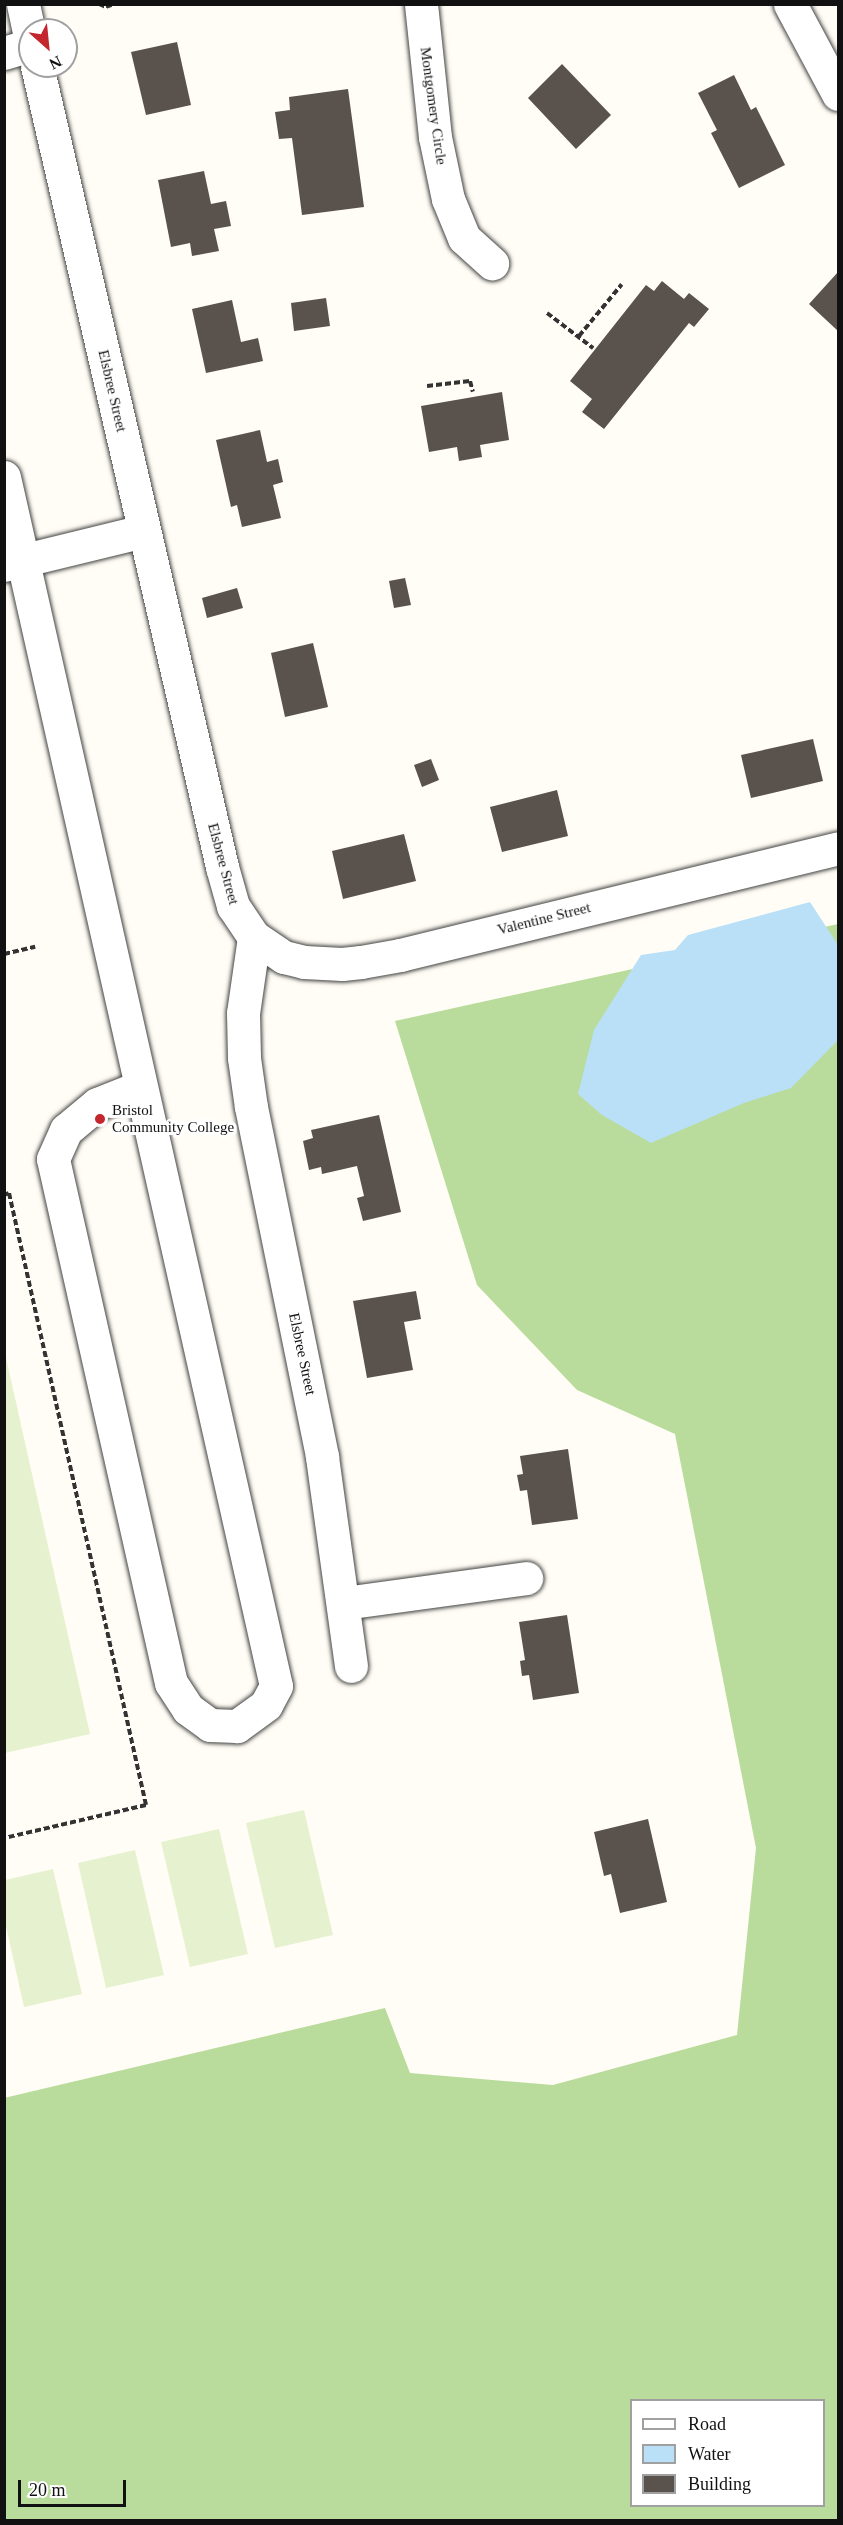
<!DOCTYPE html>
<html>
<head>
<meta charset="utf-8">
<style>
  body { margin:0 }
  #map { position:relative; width:843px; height:2525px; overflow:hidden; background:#fffdf5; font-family:"Times New Roman",serif }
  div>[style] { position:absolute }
  .forest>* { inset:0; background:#b9dc9c }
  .pitch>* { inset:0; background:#e6f2cf }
  .water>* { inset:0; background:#b9e0f7 }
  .building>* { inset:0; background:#5a524d }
  .path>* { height:4px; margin-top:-2px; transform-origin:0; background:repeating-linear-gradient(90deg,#333 0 6px,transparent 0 9px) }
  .roads { filter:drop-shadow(0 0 2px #444) drop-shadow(0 0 2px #444) }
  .minor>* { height:33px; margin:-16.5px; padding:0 16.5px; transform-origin:16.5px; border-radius:16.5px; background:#fff }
  .dots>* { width:16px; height:16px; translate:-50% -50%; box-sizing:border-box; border:3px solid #fff; border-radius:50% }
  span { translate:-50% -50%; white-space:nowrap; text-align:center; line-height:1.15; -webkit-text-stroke:6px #fff; paint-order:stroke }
  .street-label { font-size:15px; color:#111 }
  .poi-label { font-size:15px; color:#111 }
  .left { translate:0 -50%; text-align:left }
  .frame { position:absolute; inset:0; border:6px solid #111; pointer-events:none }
  .legend { position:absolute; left:630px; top:2399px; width:195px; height:108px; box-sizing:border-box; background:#fff; border:2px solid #a0a0a0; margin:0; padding:8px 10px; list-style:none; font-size:18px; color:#111 }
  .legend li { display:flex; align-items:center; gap:12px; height:30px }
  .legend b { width:30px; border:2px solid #a0a0a0 }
  .north { position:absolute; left:18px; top:18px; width:60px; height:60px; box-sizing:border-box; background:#fff; border:2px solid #a0a0a0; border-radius:50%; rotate:153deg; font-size:16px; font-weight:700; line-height:24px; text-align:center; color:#111 }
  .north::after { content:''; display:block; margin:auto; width:21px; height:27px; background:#c4262e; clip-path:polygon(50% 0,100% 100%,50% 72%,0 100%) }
  .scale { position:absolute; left:18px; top:2480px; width:108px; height:27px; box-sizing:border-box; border:3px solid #111; border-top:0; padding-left:8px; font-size:18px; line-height:21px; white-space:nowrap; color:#111; -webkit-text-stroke:4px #fff; paint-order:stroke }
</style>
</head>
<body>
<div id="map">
  <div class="forest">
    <div style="clip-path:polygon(evenodd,838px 924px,838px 2520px,5px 2520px,4px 2098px,385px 2008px,410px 2073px,553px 2085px,737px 2035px,756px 1848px,675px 1434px,577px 1390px,477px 1285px,395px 1021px,838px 924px,632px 2400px,824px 2400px,824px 2506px,632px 2506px,632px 2400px)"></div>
  </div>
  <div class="pitch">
    <div style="clip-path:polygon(5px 1353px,90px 1734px,5px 1753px,4px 1753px)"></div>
    <div style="clip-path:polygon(304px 1810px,333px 1935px,275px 1948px,246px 1823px)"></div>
    <div style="clip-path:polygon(219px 1829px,248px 1954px,190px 1967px,161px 1842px)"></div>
    <div style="clip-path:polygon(135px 1850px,164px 1975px,106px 1988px,78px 1863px)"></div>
    <div style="clip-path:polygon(53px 1869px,82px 1994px,24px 2007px,5px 1922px,5px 1880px)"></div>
  </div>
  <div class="water">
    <div style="clip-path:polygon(810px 902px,838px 945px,838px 1040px,791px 1088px,744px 1103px,651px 1143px,602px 1115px,578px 1094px,594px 1030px,641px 955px,675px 950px,688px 935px)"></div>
  </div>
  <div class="building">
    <div style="clip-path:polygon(177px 42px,191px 105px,146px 115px,131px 52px)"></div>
    <div style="clip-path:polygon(562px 64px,611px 115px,576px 149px,528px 98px)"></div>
    <div style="clip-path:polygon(734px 75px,751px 110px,756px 107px,785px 165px,739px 188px,711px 133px,717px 130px,698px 93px)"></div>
    <div style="clip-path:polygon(348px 89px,364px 207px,302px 215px,292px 138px,279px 139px,275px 112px,290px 110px,289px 97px)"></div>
    <div style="clip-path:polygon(204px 171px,211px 204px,226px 201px,231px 226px,214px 229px,219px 251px,192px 256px,190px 243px,171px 247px,158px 180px)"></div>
    <div style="clip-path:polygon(838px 272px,838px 331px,809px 304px)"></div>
    <div style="clip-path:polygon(662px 281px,684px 299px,689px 293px,709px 309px,694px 327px,689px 323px,604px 429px,582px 412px,592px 399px,570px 381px,646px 285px,654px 291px)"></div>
    <div style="clip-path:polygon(326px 298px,330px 326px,294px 331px,291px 303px)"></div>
    <div style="clip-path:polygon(232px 300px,241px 342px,258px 338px,263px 361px,206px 373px,192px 309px)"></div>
    <div style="clip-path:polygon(502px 392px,509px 440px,480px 445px,482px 457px,459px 461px,457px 447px,429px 452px,421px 406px)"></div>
    <div style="clip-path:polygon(260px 430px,267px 462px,278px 459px,283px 482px,273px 485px,281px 518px,242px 527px,237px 505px,231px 507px,216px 440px)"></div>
    <div style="clip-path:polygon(405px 578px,411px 605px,394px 608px,389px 581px)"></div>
    <div style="clip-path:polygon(237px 588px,243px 608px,207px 618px,202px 598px)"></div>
    <div style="clip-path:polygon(313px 643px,328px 707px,285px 717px,271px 653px)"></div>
    <div style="clip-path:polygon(813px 739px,823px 781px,751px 798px,741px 755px)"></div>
    <div style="clip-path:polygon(431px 759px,439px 780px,422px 787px,414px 765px)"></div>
    <div style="clip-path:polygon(557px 790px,568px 836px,502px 852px,490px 807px)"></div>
    <div style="clip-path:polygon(404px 834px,416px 881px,343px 899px,332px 851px)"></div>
    <div style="clip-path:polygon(379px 1115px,401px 1212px,363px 1221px,357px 1198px,364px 1196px,357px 1166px,322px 1174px,321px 1167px,309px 1170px,303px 1141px,313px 1138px,311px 1130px)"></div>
    <div style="clip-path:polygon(416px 1291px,421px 1319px,404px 1322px,413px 1370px,367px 1378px,353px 1301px)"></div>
    <div style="clip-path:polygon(568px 1449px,578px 1519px,532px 1525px,527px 1490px,520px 1491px,517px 1475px,523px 1474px,520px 1456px)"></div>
    <div style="clip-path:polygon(567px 1615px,579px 1693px,533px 1700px,529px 1675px,522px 1676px,520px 1661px,525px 1660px,519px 1622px)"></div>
    <div style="clip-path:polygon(648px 1819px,667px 1902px,620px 1913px,611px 1874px,604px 1876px,594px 1832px)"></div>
  </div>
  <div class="path">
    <div style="left:99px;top:4px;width:8px;rotate:23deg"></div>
    <div style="left:106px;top:7px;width:9px;rotate:-21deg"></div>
    <div style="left:547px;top:313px;width:58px;rotate:37.3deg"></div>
    <div style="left:579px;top:336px;width:67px;rotate:-50.4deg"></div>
    <div style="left:427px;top:386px;width:43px;rotate:-6.6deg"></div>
    <div style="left:470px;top:381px;width:11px;rotate:75deg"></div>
    <div style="left:4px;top:954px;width:32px;rotate:-13deg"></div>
    <div style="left:4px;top:1195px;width:5px;rotate:-22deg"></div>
    <div style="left:9px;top:1193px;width:627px;rotate:77.38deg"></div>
    <div style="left:146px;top:1805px;width:146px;rotate:166.9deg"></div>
  </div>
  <div class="roads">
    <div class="minor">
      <div style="left:23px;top:4px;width:34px;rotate:78deg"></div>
      <div style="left:421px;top:4px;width:134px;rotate:84deg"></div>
      <div style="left:435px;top:137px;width:63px;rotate:78.2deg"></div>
      <div style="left:448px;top:199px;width:42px;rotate:67.7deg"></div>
      <div style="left:464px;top:238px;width:38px;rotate:42deg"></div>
      <div style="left:790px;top:4px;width:102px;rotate:61.9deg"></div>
      <div style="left:4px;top:53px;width:27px;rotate:-17deg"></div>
      <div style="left:37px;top:66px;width:822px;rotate:76.99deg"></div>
      <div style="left:222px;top:867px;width:41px;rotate:74.2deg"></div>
      <div style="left:233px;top:906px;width:37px;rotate:56deg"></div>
      <div style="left:254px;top:937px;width:36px;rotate:34deg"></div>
      <div style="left:284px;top:957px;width:21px;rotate:14deg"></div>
      <div style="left:304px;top:962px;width:38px;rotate:3deg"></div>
      <div style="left:342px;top:964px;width:19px;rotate:-6deg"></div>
      <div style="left:361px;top:962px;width:40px;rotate:-10deg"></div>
      <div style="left:400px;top:955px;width:451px;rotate:-13.7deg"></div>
      <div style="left:4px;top:477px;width:1239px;rotate:77.32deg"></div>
      <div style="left:276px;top:1686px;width:21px;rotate:118deg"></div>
      <div style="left:266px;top:1705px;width:36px;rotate:144deg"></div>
      <div style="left:237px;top:1726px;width:27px;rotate:-178deg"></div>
      <div style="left:210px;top:1725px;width:27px;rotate:-144deg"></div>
      <div style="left:188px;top:1709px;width:31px;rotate:-123deg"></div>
      <div style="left:171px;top:1683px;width:537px;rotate:-102.69deg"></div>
      <div style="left:53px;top:1159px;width:32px;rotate:-66deg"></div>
      <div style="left:66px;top:1130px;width:40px;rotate:-40deg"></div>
      <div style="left:97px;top:1104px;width:46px;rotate:-21.6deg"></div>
      <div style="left:4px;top:565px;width:144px;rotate:-13.7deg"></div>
      <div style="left:254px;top:937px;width:77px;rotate:98.2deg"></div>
      <div style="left:243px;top:1013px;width:45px;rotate:88.7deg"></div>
      <div style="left:244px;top:1058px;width:49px;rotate:81.9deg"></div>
      <div style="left:251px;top:1107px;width:357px;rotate:78.5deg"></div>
      <div style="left:322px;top:1457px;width:211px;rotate:82.1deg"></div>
      <div style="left:344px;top:1603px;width:184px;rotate:-7.8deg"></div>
    </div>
  </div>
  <div class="dots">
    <div style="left:100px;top:1119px;background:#c4262e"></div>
  </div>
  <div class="street-label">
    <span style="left:433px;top:106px;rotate:82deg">Montgomery Circle</span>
    <span style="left:112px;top:391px;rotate:77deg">Elsbree Street</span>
    <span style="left:223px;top:864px;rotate:75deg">Elsbree Street</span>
    <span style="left:544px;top:919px;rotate:-14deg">Valentine Street</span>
    <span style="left:302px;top:1354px;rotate:78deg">Elsbree Street</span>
  </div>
  <div class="poi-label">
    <span class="left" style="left:112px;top:1119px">Bristol<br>Community College</span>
  </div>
  <div class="frame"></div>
  <ul class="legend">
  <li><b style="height:8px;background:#fff"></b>Road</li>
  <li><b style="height:16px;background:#b9e0f7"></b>Water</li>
  <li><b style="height:16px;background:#5a524d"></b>Building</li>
  </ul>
  <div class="north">N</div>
  <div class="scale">20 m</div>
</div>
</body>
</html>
